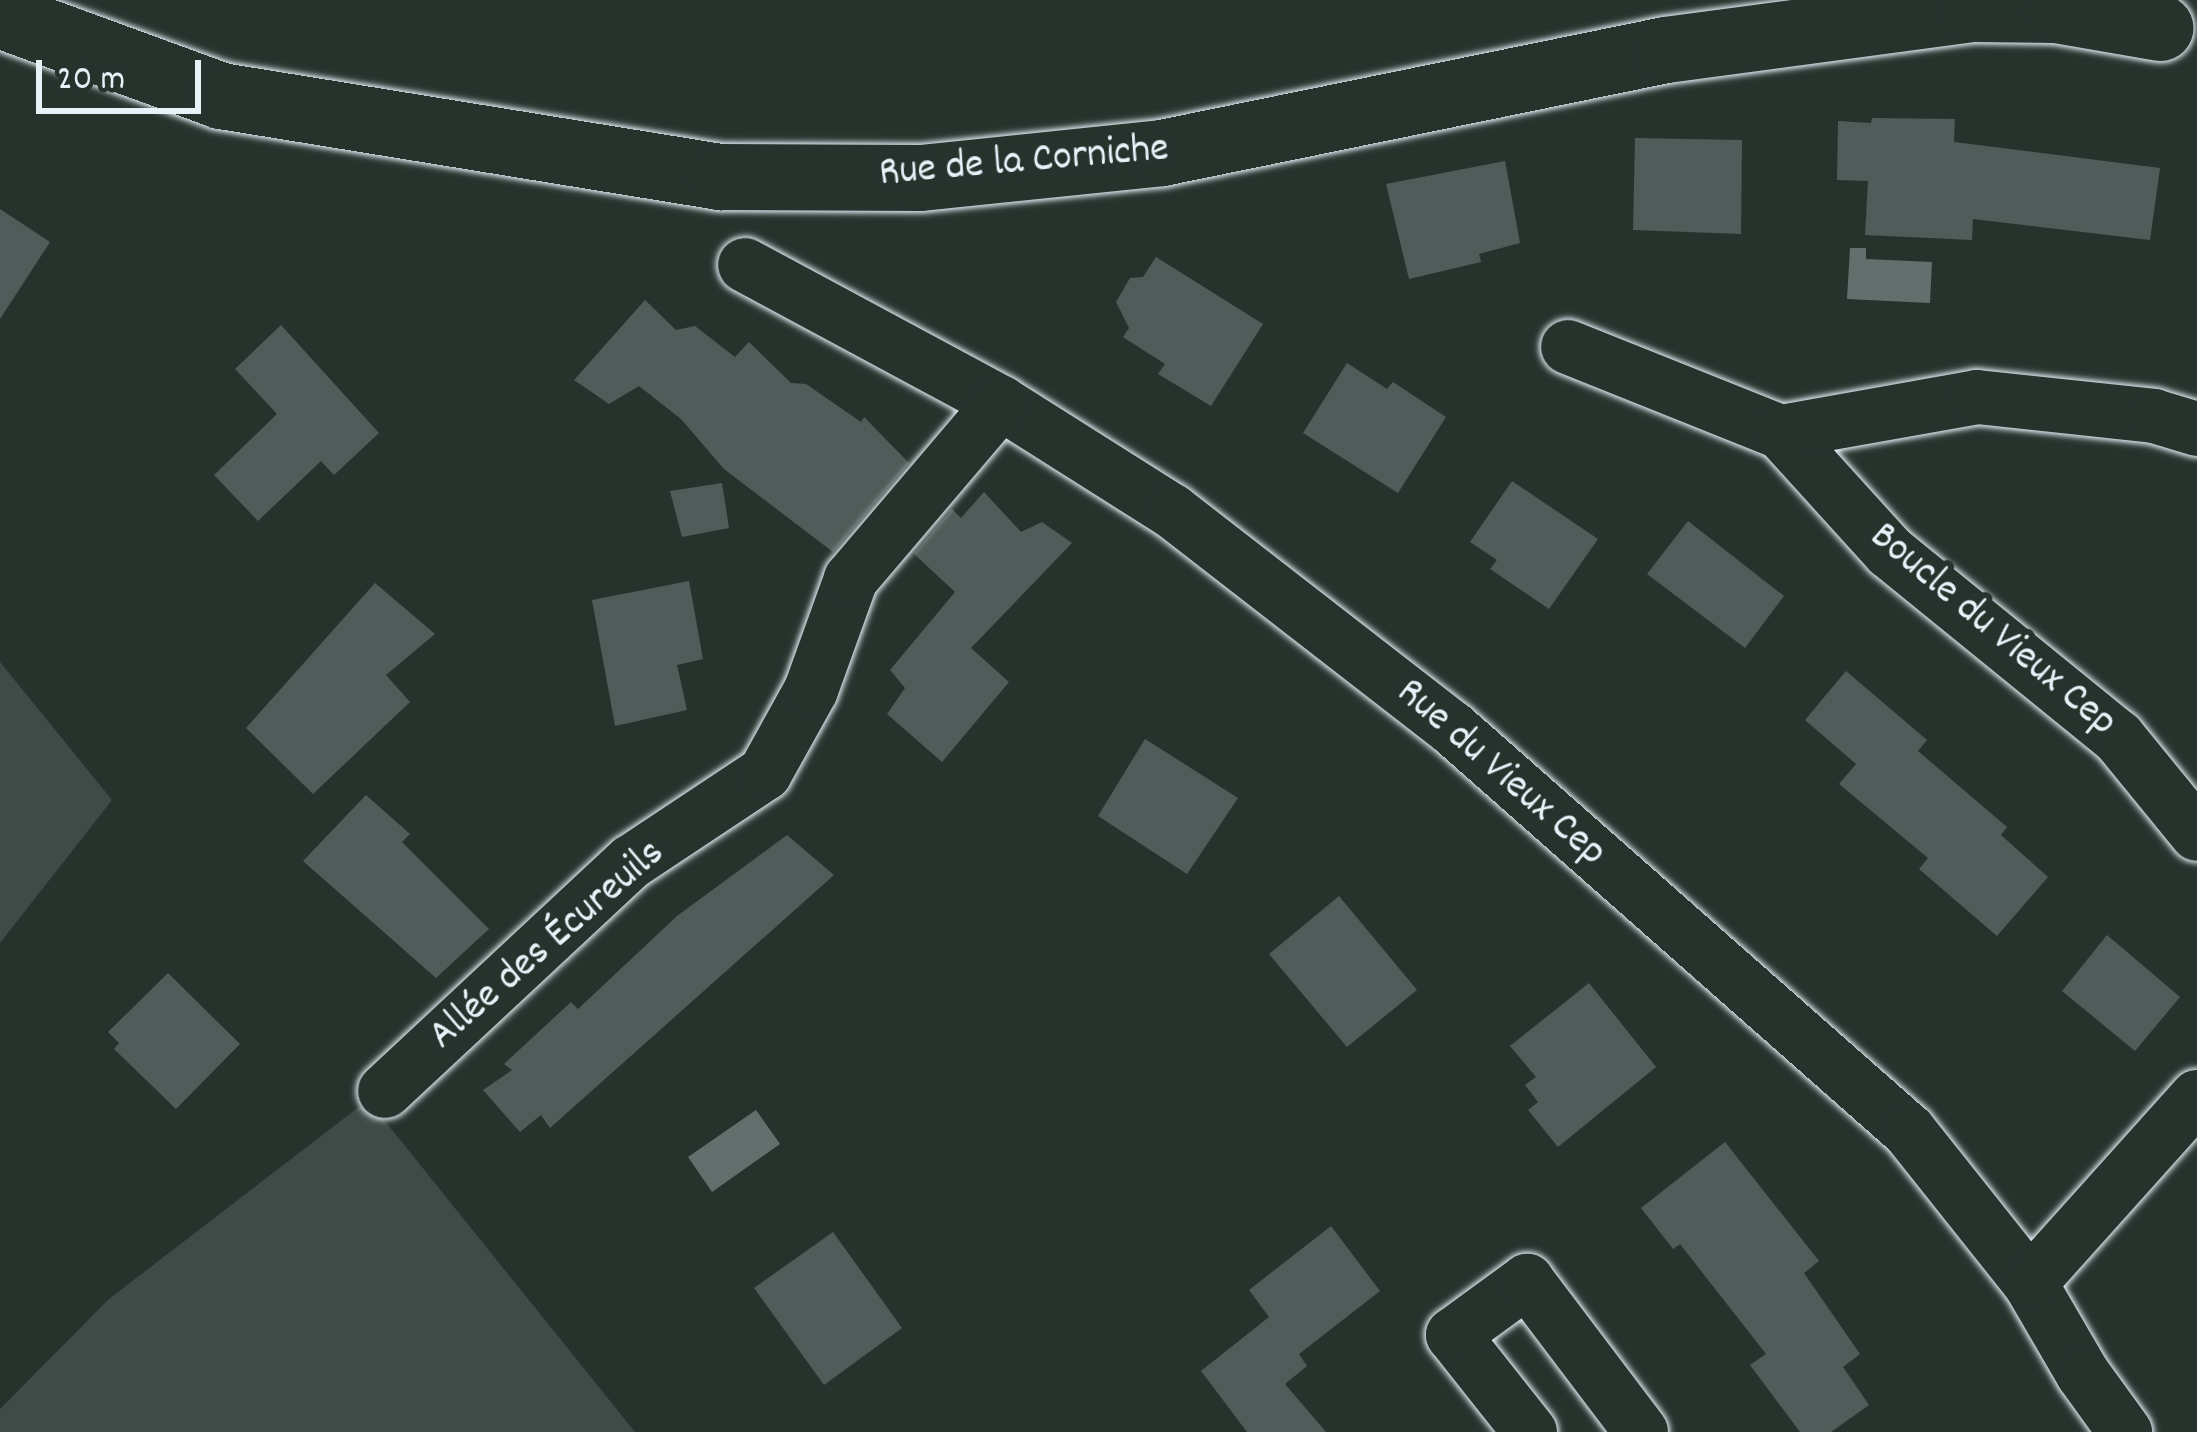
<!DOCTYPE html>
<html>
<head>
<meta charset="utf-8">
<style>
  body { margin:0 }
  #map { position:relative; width:2197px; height:1432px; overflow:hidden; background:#26332d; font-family:Dekko,sans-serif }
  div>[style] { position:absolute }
  .green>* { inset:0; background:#3e4b47 }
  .water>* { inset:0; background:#636f6d }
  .building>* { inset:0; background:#505c59 }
  .roads { filter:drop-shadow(0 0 3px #e8f1f8) drop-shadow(0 0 3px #e8f1f8) }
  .street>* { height:54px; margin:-27px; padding:0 27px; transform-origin:27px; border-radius:27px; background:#26332d }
  .secondary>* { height:66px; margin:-33px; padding:0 33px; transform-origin:33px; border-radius:33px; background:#26332d }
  span { translate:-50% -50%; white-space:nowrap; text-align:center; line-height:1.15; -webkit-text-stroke:12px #26332d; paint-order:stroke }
  .street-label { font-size:42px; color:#e8f1f8 }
  .scale { position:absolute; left:36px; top:60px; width:165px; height:54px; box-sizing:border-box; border:6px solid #e8f1f8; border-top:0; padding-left:15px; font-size:36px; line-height:42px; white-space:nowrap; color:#e8f1f8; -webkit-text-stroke:9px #26332d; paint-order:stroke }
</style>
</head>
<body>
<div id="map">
  <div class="green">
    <div style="clip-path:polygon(0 662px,112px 800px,0 943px)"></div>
    <div style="clip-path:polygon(368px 1100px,635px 1432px,0 1432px,0 1409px,109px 1299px)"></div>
  </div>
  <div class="water">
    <div style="clip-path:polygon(1850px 248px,1866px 248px,1866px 259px,1932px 262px,1930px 303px,1847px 299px)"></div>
    <div style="clip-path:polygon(756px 1110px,780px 1144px,712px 1192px,688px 1157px)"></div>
  </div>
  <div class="building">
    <div style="clip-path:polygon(1872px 118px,1955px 119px,1954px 142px,2160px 168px,2150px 240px,1973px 219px,1972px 240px,1865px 235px,1868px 181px,1837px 180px,1838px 121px,1871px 123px)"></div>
    <div style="clip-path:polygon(1635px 138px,1742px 140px,1741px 234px,1633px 230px)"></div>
    <div style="clip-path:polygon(1505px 161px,1520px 243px,1479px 254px,1481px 262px,1409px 279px,1386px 184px)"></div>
    <div style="clip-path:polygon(0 209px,50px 242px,0 319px)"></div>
    <div style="clip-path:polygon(1156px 257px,1263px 324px,1211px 406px,1158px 374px,1165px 364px,1123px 337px,1129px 328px,1116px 302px,1130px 278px,1143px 277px)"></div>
    <div style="clip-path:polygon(645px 300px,676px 330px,695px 326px,735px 357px,749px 342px,791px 383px,806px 384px,861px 422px,864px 417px,909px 463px,833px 552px,724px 469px,681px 419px,639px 386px,609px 404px,574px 380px)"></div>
    <div style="clip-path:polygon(281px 325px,379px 433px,334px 475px,321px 461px,258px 521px,214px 475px,277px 414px,235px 369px)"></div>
    <div style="clip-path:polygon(1347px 363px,1387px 389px,1393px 382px,1446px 417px,1398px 493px,1303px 433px)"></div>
    <div style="clip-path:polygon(1512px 481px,1598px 539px,1549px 609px,1490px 569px,1497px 560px,1470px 542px)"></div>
    <div style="clip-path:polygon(722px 483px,729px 528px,682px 537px,670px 491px)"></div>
    <div style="clip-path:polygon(984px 492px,1021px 532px,1042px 522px,1072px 543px,971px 648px,1009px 682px,942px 762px,887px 714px,905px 688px,890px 670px,955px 592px,914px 554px,952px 509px,961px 518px)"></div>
    <div style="clip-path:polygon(1688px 521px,1784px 596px,1745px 648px,1647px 574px)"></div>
    <div style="clip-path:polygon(689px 581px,703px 659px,677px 665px,687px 710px,615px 726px,592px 600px)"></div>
    <div style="clip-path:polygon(375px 583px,435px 634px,386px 675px,410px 702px,313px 794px,246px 728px)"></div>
    <div style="clip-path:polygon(1846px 671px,1927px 740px,1918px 751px,2007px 827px,2001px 835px,2048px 877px,1997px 936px,1919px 869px,1928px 858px,1839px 784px,1856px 764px,1805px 720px)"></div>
    <div style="clip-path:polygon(1145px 739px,1238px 798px,1187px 874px,1098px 816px)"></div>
    <div style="clip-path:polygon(366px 795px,410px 834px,402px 842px,489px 929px,436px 978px,303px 861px)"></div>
    <div style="clip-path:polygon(787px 835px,834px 875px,550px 1128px,541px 1115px,520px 1132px,483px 1090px,512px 1070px,504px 1064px,571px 1002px,578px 1009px,677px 916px)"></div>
    <div style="clip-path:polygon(1339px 896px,1417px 990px,1347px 1047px,1269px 954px)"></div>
    <div style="clip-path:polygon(2107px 935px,2180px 997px,2135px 1051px,2062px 991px)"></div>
    <div style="clip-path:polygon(168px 973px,240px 1044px,176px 1109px,114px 1049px,119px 1043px,108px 1032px)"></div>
    <div style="clip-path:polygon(1589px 983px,1656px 1067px,1558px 1147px,1528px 1110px,1538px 1102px,1525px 1085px,1536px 1077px,1510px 1046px)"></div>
    <div style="clip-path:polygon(1725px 1142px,1819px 1261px,1804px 1273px,1860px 1354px,1843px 1367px,1869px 1405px,1831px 1432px,1800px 1432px,1750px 1365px,1766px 1354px,1680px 1244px,1673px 1249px,1641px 1208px)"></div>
    <div style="clip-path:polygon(1331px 1226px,1380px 1291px,1299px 1354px,1307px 1366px,1285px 1384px,1326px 1432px,1247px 1432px,1201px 1371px,1269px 1317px,1249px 1290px)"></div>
    <div style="clip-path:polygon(833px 1232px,902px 1328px,824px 1385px,754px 1288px)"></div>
  </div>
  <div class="roads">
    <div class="street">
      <div style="left:745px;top:265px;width:291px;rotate:28.3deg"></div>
      <div style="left:1001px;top:403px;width:202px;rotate:32.3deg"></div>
      <div style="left:1172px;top:511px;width:354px;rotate:37.8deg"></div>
      <div style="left:1452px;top:728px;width:609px;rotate:41.41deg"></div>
      <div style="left:1909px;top:1131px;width:194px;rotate:51.5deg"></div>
      <div style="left:2030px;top:1283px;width:105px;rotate:59.8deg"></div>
      <div style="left:2083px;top:1374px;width:72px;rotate:54.1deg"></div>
      <div style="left:1568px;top:347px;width:229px;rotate:21.8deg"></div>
      <div style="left:1781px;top:432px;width:162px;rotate:47.8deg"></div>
      <div style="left:1890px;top:552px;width:294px;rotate:39.1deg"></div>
      <div style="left:2118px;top:737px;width:125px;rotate:50.8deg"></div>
      <div style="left:1781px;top:432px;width:199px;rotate:-10.1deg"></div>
      <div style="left:1977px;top:397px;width:178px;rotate:6.1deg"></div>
      <div style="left:2154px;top:416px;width:45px;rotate:16.8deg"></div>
      <div style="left:385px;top:1091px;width:336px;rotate:-43deg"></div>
      <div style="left:631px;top:862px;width:161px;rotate:-33.6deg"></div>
      <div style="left:765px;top:773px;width:95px;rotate:-61deg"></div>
      <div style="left:811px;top:690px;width:118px;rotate:-70.2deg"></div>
      <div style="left:851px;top:579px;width:231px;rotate:-49.6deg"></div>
      <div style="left:2030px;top:1283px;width:250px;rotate:-48.1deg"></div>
      <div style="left:1530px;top:1432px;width:124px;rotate:-128.4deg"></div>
      <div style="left:1453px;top:1335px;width:92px;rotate:-36.1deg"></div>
      <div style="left:1527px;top:1281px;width:189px;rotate:52.9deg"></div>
    </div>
    <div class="secondary">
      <div style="left:0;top:15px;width:235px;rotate:20.1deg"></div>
      <div style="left:221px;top:96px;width:506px;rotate:9.22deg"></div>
      <div style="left:720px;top:177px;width:201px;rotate:0.3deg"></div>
      <div style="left:921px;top:178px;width:242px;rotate:-5.9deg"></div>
      <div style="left:1162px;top:153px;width:514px;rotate:-11.55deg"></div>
      <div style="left:1666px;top:50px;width:311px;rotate:-7.6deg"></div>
      <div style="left:1974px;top:9px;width:82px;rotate:0.7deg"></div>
      <div style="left:2056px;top:10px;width:106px;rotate:9.8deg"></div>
    </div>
  </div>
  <div class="street-label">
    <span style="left:1024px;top:163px;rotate:-5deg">Rue de la Corniche</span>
    <span style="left:1992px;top:631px;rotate:40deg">Boucle du Vieux Cep</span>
    <span style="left:1500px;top:774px;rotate:41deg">Rue du Vieux Cep</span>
    <span style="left:548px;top:946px;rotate:-41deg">Allée des Écureuils</span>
  </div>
  <div class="scale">20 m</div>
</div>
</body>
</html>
